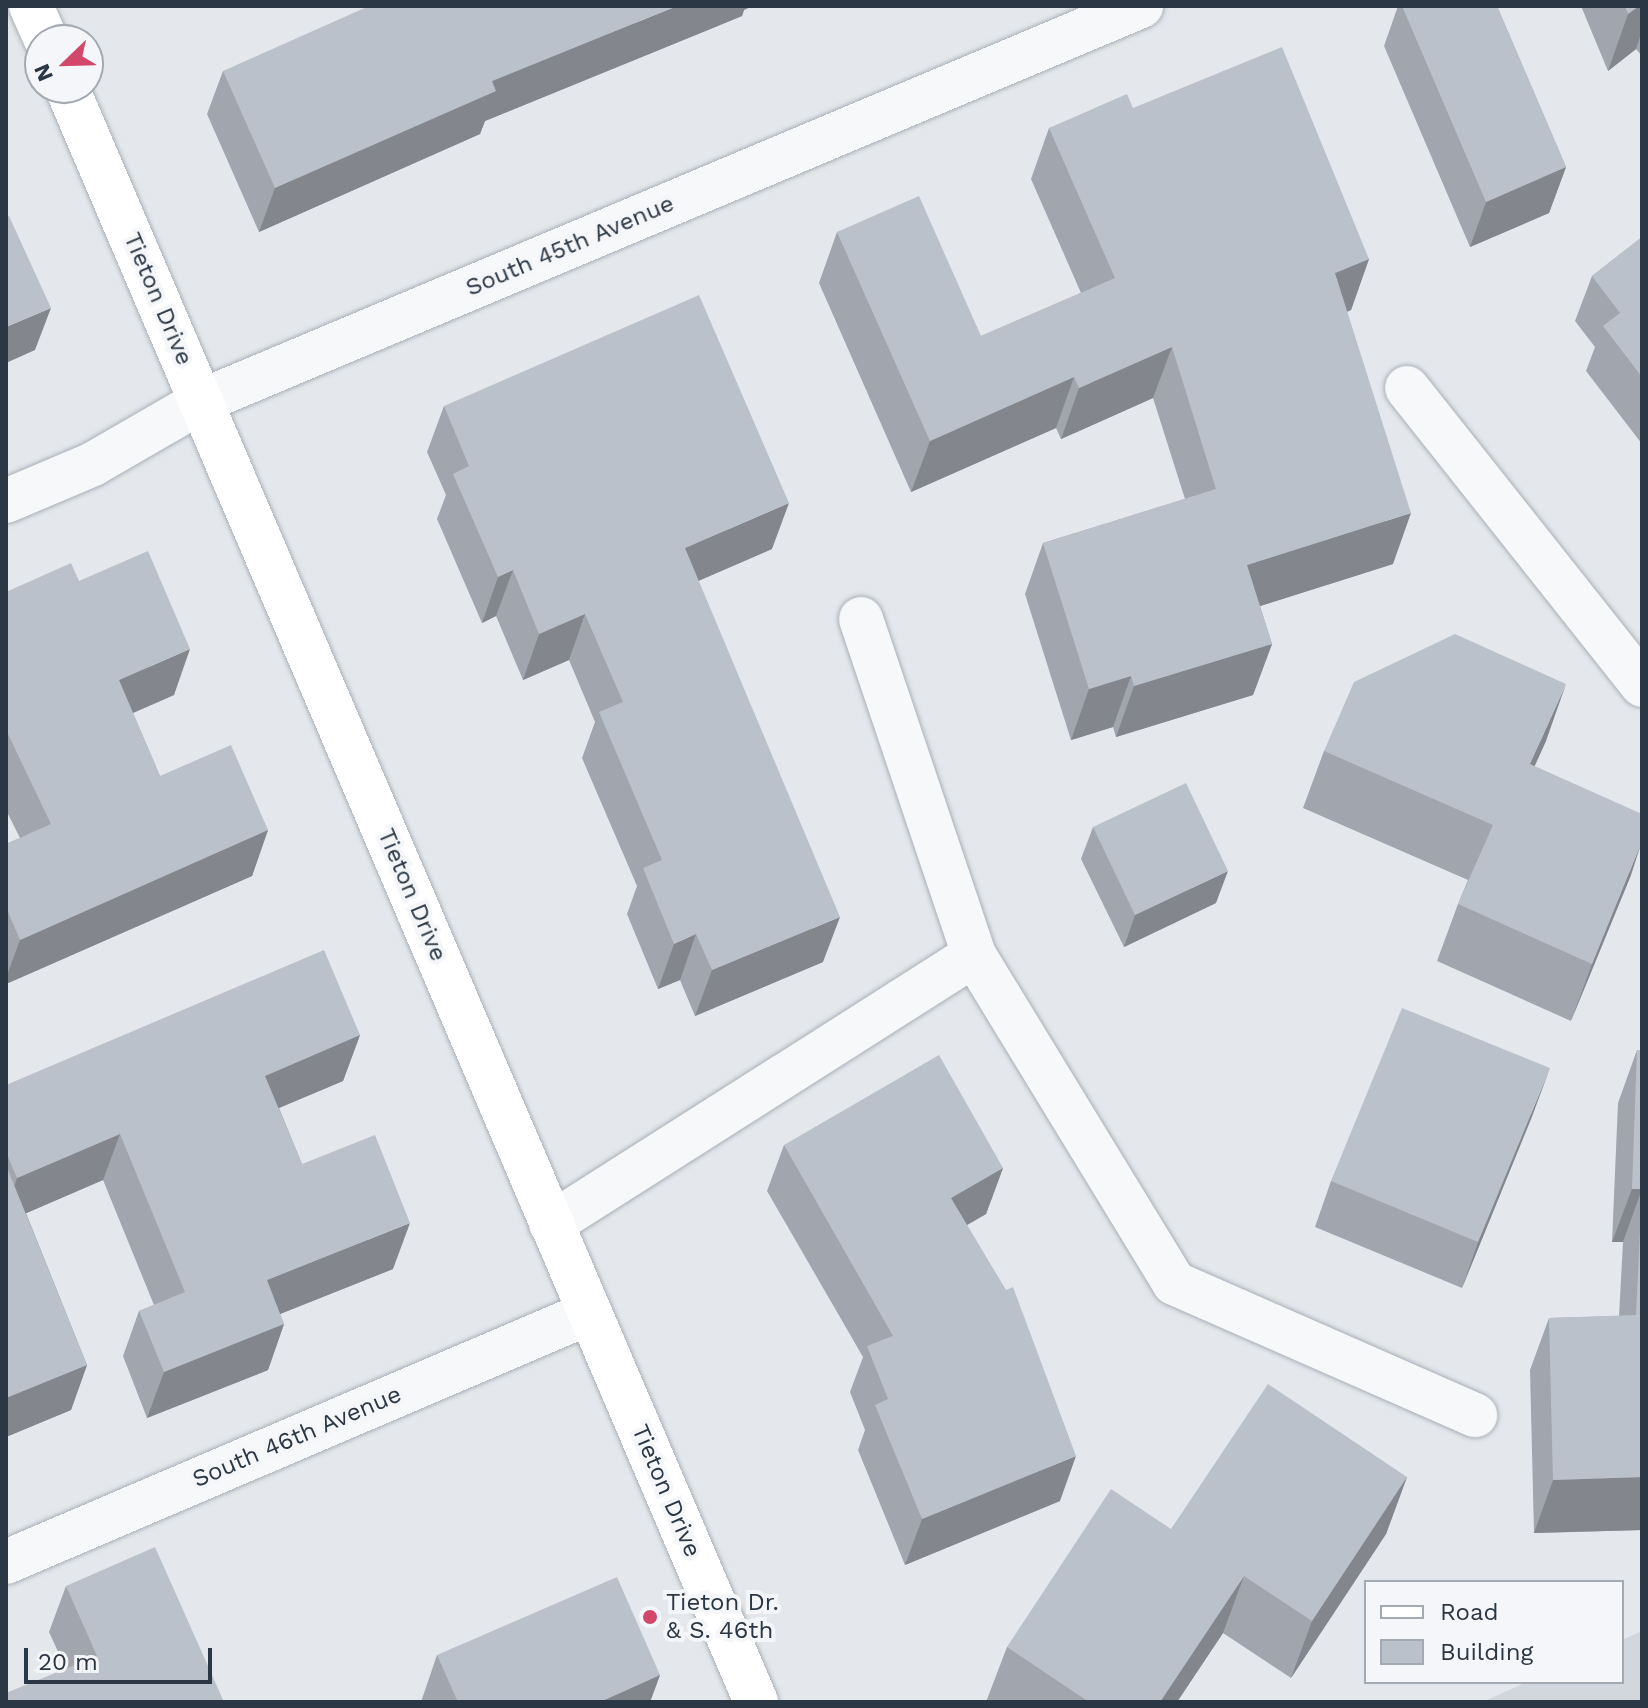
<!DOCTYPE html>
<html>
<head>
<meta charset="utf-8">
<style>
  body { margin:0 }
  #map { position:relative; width:1648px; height:1708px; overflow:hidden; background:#e4e8ec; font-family:"Work Sans",sans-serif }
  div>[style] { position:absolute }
  .built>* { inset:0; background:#d2d7de }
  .roads { filter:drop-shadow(0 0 2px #a9afb7) drop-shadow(0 0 2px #a9afb7) }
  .minor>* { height:44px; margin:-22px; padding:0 22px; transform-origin:22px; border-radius:22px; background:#f7f8fa }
  .major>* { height:44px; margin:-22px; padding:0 22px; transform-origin:22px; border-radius:22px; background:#fff }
  .wall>* { inset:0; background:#a1a6ae }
  .shaded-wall>* { inset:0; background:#83878d }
  .building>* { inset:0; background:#bbc1ca }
  .dots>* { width:22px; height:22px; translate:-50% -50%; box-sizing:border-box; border:4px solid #f4f6f9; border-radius:50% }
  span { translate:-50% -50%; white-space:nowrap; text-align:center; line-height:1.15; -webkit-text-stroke:8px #f4f6f9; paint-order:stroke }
  .street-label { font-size:24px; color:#2b3745 }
  .poi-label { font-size:24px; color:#2b3745 }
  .left { translate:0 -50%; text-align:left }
  .frame { position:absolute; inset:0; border:8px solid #2b3745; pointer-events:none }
  .legend { position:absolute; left:1364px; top:1580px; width:260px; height:104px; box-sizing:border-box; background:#f4f6f9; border:2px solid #a4aab1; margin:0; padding:10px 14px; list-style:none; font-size:24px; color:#2b3745 }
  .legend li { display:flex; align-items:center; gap:16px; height:40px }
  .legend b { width:40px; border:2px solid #a4aab1 }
  .north { position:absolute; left:24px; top:24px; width:80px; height:80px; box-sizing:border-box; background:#f4f6f9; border:2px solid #a4aab1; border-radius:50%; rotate:247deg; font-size:22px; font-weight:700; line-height:32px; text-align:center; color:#2b3745 }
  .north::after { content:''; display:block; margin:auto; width:28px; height:36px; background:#d2486a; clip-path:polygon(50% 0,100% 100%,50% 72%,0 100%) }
  .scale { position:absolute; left:24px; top:1648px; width:188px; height:36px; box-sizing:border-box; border:4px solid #2b3745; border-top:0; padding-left:10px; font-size:24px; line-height:28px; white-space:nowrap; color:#2b3745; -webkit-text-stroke:6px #f4f6f9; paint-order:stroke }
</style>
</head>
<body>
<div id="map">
  <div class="built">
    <div style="clip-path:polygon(1642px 1631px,1642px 1702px,1482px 1702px,1527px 1682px,1622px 1682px,1622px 1640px)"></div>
  </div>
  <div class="roads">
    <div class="minor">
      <div style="left:1407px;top:388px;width:379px;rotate:51.6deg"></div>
      <div style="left:6px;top:501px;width:95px;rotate:-23deg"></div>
      <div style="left:93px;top:464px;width:126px;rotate:-30deg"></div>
      <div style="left:202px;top:401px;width:1019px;rotate:-22.81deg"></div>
      <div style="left:861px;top:619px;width:354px;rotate:71.4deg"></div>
      <div style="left:974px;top:955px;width:384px;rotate:58.6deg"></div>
      <div style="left:1174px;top:1283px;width:329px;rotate:23.7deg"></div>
      <div style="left:551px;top:1224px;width:501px;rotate:-32.45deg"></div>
      <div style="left:6px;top:1562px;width:634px;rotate:-23.13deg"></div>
    </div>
    <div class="major">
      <div style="left:31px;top:6px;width:37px;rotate:66deg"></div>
      <div style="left:67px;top:88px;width:1755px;rotate:66.88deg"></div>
    </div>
  </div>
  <div class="wall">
    <div style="clip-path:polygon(1398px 6px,1497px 6px,1566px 167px,1549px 213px,1470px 247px,1384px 46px)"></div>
    <div style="clip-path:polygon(1581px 6px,1642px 6px,1642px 56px,1636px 49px,1608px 71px)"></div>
    <div style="clip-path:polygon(744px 10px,742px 16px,485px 121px,480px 134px,259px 232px,207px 114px,223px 71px)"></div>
    <div style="clip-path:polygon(1133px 108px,1369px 259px,1351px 310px,1347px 312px,1393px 564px,1260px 606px,1272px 644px,1253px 695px,1116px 737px,1113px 727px,1071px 740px,1025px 594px,1043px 543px,1185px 499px,1153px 398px,1061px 439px,1056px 428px,911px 492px,819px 283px,837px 232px,981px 336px,1081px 293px,1031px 179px,1049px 128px)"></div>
    <div style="clip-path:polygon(1642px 237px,1642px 444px,1586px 371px,1595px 347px,1575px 321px,1592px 276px)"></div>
    <div style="clip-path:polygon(444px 406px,772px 549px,698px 581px,823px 962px,695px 1016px,680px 980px,658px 989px,627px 914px,637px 886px,582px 758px,595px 722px,569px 660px,523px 680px,496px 616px,482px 623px,437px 519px,446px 495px,427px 452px)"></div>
    <div style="clip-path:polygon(79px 581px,174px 695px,133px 713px,160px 776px,268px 830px,252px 876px,6px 984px,6px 844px,20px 838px,6px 810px,6px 592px)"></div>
    <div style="clip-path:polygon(1546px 741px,1534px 766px,1631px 875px,1571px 1021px,1437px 961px,1458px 904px,1468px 880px,1303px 808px,1324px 751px)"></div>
    <div style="clip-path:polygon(1093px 827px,1216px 903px,1124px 947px,1081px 859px)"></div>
    <div style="clip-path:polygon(360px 1035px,343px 1081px,279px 1108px,302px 1164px,393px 1269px,280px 1314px,284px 1324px,268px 1370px,147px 1418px,123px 1356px,139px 1311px,154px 1305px,103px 1180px,26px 1213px,87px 1365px,71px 1410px,6px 1437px,6px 1085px)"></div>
    <div style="clip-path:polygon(1637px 1050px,1642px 1051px,1642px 1530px,1534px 1533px,1530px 1370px,1549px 1318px,1619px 1316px,1623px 1242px,1612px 1242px,1618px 1103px)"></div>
    <div style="clip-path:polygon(1533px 1114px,1462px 1288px,1315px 1227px,1331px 1181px)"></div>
    <div style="clip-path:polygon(784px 1145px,1003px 1168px,986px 1214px,967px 1225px,1060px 1501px,905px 1565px,858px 1450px,865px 1430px,850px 1392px,863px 1357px,767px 1191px)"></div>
    <div style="clip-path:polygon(1407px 1477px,1386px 1534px,1291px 1678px,1223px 1633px,1177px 1702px,986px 1702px,1007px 1647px,1171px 1529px)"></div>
    <div style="clip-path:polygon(66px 1586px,224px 1702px,66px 1669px,49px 1632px)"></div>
    <div style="clip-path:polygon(437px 1655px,660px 1675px,650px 1702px,421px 1702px)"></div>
  </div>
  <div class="shaded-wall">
    <div style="clip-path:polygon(677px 6px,753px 6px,744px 10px,742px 16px,485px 121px,480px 134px,259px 232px,275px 188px,492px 81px)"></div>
    <div style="clip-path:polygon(1639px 6px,1642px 6px,1642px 31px,1636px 49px,1608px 71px,1628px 14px)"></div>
    <div style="clip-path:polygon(1566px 167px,1549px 213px,1470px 247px,1486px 202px)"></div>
    <div style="clip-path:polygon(1369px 259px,1351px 310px,1316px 324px,1335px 273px)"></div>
    <div style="clip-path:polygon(51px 308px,35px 350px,6px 363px,6px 327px)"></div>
    <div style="clip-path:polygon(1172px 347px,1153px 398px,1061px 439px,1079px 388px)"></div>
    <div style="clip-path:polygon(1074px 377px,1056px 428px,911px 492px,930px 441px)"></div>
    <div style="clip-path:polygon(789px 503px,772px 549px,668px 594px,685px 548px)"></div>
    <div style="clip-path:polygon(1411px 513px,1393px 564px,1229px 616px,1247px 565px)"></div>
    <div style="clip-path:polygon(513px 570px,496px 616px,482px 623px,498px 577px)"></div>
    <div style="clip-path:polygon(585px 614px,569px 660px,523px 680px,539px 634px)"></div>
    <div style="clip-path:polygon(1272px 644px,1253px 695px,1116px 737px,1134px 686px)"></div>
    <div style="clip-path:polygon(190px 649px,174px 695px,103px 726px,119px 680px)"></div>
    <div style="clip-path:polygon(1131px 676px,1113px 727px,1071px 740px,1089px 689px)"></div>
    <div style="clip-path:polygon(1566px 684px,1546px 741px,1510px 821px,1530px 764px)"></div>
    <div style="clip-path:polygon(268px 830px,252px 876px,6px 984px,6px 978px,20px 940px)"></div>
    <div style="clip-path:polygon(1642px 841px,1631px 875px,1571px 1021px,1592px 964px)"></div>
    <div style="clip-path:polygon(1228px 871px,1216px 903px,1124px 947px,1135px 915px)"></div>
    <div style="clip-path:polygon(840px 917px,823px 962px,695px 1016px,712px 970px)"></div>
    <div style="clip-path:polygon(696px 934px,680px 980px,658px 989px,674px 944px)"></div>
    <div style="clip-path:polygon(360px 1035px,343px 1081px,248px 1121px,265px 1076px)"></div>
    <div style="clip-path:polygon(1550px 1068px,1533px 1114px,1462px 1288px,1478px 1242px)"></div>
    <div style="clip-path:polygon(120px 1134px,103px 1180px,6px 1222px,6px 1209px,17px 1178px)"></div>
    <div style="clip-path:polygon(1003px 1168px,986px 1214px,934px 1244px,951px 1198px)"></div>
    <div style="clip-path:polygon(1632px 1189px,1642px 1189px,1623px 1242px,1612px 1242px)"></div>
    <div style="clip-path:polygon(410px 1223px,393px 1269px,250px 1326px,267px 1280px)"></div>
    <div style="clip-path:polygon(284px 1324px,268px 1370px,147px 1418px,164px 1372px)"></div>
    <div style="clip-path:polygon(87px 1365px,71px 1410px,6px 1437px,6px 1398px)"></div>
    <div style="clip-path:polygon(1076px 1456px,1060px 1501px,905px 1565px,922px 1519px)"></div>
    <div style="clip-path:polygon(1407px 1477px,1386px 1534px,1291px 1678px,1312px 1621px)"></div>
    <div style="clip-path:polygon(1642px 1477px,1642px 1530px,1534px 1533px,1553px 1480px)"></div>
    <div style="clip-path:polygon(1244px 1576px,1223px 1633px,1177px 1702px,1160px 1702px)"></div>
    <div style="clip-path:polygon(660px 1675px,650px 1702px,600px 1702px)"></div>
  </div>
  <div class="building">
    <div style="clip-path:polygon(369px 6px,677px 6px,492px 81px,496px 91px,275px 188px,223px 71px)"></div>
    <div style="clip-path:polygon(1402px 6px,1497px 6px,1566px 167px,1486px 202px)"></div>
    <div style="clip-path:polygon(1625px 6px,1639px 6px,1628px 14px)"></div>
    <div style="clip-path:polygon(1282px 47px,1369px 259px,1335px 273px,1411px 513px,1247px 565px,1272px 644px,1134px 686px,1131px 676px,1089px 689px,1043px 543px,1216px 489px,1172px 347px,1079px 388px,1074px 377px,930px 441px,837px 232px,919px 196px,981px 336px,1115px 278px,1049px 128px,1127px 94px,1133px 108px)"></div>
    <div style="clip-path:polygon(9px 216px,51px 308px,6px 327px,6px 217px)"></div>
    <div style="clip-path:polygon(1642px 237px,1642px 377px,1603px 326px,1620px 313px,1592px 276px)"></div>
    <div style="clip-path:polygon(699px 295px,789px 503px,685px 548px,840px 917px,712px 970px,696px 934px,674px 944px,643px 868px,662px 860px,599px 712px,623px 702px,585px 614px,539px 634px,513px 570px,498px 577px,453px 474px,469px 466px,444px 406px)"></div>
    <div style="clip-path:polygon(148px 551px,190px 649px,119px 680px,160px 776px,231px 745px,268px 830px,20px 940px,6px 907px,6px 844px,51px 824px,6px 730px,6px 592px,71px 563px,79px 581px)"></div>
    <div style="clip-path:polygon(1455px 634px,1566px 684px,1530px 764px,1642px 814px,1642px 841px,1592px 964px,1458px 904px,1493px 825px,1324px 751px,1354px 682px)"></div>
    <div style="clip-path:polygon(1186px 783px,1228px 871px,1135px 915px,1093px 827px)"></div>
    <div style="clip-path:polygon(324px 950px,360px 1035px,265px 1076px,302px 1164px,375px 1135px,410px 1223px,267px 1280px,284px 1324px,164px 1372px,139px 1311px,185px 1292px,120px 1134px,17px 1178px,6px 1152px,6px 1085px)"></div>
    <div style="clip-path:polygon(1402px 1008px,1550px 1068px,1478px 1242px,1331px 1181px)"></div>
    <div style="clip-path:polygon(1637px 1050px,1642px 1051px,1642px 1477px,1553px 1480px,1549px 1318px,1636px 1315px,1642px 1189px,1632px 1189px)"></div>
    <div style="clip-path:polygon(939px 1055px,1003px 1168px,951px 1198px,1006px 1290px,1013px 1287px,1076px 1456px,922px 1519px,875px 1405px,888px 1399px,867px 1346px,893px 1336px,784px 1145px)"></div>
    <div style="clip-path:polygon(8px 1170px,87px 1365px,6px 1398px,6px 1171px)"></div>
    <div style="clip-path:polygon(1268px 1384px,1407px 1477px,1312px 1621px,1244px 1576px,1160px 1702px,1089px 1702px,1007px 1647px,1111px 1489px,1171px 1529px)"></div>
    <div style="clip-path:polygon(155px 1547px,224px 1702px,6px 1702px,6px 1693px,97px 1656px,66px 1586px)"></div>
    <div style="clip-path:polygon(617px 1577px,660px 1675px,600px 1702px,458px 1702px,437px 1655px)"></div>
  </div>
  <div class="dots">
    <div style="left:650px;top:1617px;background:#d2486a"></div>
  </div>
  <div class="street-label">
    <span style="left:570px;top:246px;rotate:-23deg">South 45th Avenue</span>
    <span style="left:158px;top:299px;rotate:67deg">Tieton Drive</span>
    <span style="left:412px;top:895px;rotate:67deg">Tieton Drive</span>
    <span style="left:297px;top:1437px;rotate:-23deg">South 46th Avenue</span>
    <span style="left:666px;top:1491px;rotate:67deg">Tieton Drive</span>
  </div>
  <div class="poi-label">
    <span class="left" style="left:666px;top:1617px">Tieton Dr.<br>&amp; S. 46th</span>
  </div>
  <div class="frame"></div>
  <ul class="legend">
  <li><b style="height:10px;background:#fff"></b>Road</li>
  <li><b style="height:22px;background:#bbc1ca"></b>Building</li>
  </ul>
  <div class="north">N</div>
  <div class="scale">20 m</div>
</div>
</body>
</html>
